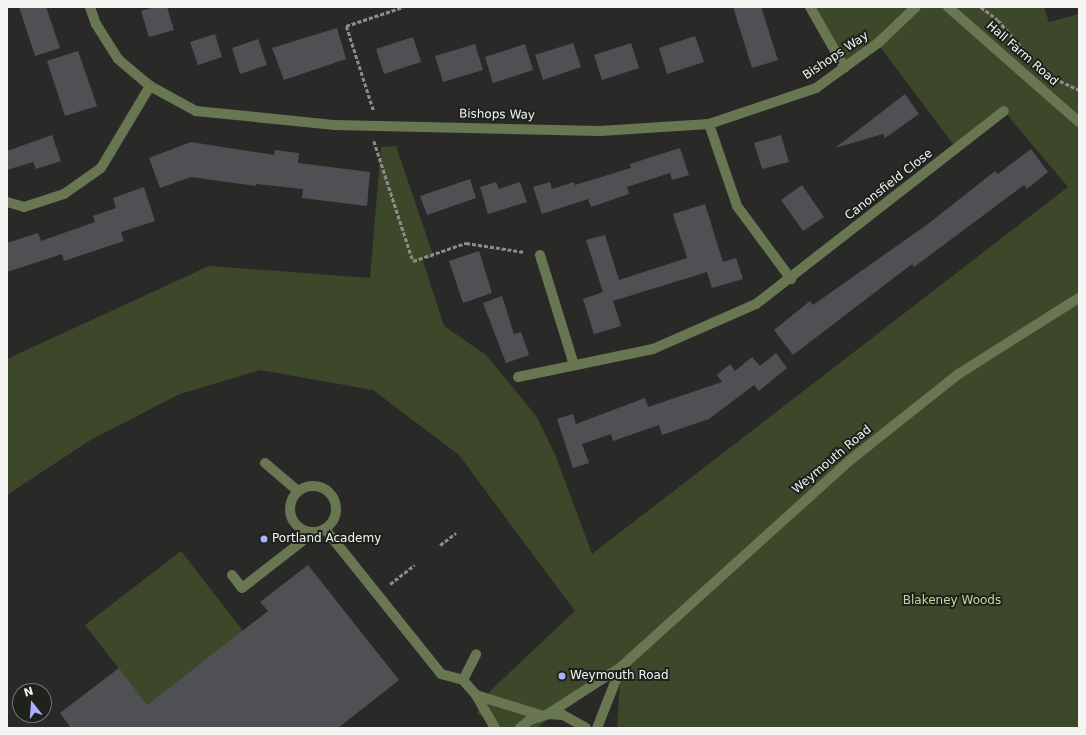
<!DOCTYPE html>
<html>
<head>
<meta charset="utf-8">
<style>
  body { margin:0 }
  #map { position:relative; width:1086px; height:735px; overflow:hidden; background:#292a27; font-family:"DejaVu Sans",sans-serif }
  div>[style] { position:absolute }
  .green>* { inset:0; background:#3d482b }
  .building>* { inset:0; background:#4f5054 }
  .path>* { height:2.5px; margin-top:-1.25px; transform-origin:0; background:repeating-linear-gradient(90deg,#8c8d8b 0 4px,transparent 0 6px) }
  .service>* { height:10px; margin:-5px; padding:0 5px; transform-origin:5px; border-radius:5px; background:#687652 }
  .service>.ring { margin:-5px; padding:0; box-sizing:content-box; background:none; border:10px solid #687652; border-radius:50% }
  .minor>* { height:10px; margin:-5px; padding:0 5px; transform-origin:5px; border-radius:5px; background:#687652 }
  .tertiary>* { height:10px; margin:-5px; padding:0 5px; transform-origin:5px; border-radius:5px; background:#687652 }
  .dots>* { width:11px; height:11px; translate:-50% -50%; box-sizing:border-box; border:2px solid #1f211d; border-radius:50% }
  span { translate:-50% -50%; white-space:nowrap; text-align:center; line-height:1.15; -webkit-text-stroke:4px #1f211d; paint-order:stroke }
  .street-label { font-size:12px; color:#f4f5f3 }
  .poi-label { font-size:12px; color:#f4f5f3 }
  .left { translate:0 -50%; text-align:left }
  .park-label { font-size:12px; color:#c0db95 }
  .frame { position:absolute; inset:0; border:8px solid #f4f5f3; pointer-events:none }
  .north { position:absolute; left:12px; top:683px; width:40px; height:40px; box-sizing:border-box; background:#1f211d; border:1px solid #747673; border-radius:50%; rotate:343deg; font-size:11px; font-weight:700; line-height:16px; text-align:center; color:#f4f5f3 }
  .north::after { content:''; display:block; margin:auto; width:14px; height:18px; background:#a9b0fc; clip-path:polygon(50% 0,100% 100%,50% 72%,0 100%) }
</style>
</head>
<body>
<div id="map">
  <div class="green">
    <div style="clip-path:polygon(810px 7px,1044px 7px,1049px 22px,1079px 14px,1079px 728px,617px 728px,621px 668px,593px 683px,537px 728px,499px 728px,477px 713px,491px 690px,575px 611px,459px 455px,373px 390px,260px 370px,180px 394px,92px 439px,7px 495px,7px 359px,209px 266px,370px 278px,381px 147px,396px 146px,434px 258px,422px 258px,444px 326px,486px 355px,537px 417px,556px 457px,592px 554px,1068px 187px,1004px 111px,956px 148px,878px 44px,845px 68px)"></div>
    <div style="clip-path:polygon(181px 551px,243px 631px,147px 705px,85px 625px)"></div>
  </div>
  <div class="building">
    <div style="clip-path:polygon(19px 7px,46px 7px,60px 48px,35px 56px)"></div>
    <div style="clip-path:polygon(155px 7px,167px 7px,174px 30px,149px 37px,141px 11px)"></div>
    <div style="clip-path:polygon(733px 7px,761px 7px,778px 60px,752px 68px)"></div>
    <div style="clip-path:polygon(337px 28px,346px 59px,284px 80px,272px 48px)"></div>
    <div style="clip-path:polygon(215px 34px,222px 57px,198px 65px,190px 42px)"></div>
    <div style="clip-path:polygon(695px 36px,704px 62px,667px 74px,659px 48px)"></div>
    <div style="clip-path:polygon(413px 37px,421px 62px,384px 74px,376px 49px)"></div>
    <div style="clip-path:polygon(258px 39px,267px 65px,240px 74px,232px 48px)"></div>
    <div style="clip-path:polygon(573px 43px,581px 67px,543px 80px,535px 55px)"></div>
    <div style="clip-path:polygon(631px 43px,639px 68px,602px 80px,594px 55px)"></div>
    <div style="clip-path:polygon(475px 44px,483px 70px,443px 82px,435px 56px)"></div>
    <div style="clip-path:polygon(525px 44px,533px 70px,493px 83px,485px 57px)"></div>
    <div style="clip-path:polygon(78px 51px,97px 106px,65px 116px,47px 61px)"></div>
    <div style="clip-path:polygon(905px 94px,919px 114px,885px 138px,883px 134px,835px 148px)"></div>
    <div style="clip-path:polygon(52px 135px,61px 161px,36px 169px,33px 162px,7px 170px,7px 151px)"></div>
    <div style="clip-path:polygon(781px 135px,789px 162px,762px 169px,754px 143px)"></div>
    <div style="clip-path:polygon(191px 142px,274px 155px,275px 150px,299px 153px,298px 163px,370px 172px,367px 206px,302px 198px,303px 189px,256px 184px,256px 186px,191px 177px,160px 188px,149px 158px)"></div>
    <div style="clip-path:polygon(680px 148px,689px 175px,672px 180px,670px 173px,627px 187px,629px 194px,591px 207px,588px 199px,542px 214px,533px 187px,550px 182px,552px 189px,574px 182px,575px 185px,631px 168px,630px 164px)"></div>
    <div style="clip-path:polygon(1031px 149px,1048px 172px,1027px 189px,1024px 185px,914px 267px,912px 264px,793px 355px,774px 330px,810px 301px,813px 305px,928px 224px,995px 171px,998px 174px)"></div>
    <div style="clip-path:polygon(470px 179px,476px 198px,427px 215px,420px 196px)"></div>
    <div style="clip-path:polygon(496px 182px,499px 189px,520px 182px,527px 202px,488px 214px,480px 187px)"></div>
    <div style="clip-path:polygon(802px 185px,824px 217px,803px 231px,781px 200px)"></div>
    <div style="clip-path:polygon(144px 187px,155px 221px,121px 232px,124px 241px,64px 261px,62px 254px,7px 272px,7px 243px,38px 233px,41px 241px,95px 222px,93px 216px,116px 208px,113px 198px)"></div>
    <div style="clip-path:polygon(705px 204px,723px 262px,736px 258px,743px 279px,712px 288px,707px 272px,613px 301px,621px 326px,594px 334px,583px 299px,603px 292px,586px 240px,605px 235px,619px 280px,687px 258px,673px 214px)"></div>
    <div style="clip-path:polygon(479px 251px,492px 293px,463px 303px,449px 261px)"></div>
    <div style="clip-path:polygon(502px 296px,514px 334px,521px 332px,529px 355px,506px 363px,483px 303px)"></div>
    <div style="clip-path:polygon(776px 353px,787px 368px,759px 391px,754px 385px,709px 419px,662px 435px,659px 425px,613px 441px,611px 434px,582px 444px,589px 463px,573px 468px,557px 419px,573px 414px,576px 424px,645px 398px,648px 407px,722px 382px,717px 375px,730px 364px,735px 371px,752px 357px,760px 366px)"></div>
    <div style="clip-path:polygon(308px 565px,399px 680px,338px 728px,71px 728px,60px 713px,119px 668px,147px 705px,268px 611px,260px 602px)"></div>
  </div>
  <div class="path">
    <div style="left:981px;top:7px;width:21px;rotate:37deg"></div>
    <div style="left:998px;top:20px;width:38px;rotate:49deg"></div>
    <div style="left:1060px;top:81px;width:21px;rotate:25deg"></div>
    <div style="left:373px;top:110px;width:88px;rotate:-107.8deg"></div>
    <div style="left:346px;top:26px;width:60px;rotate:-18.4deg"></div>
    <div style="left:374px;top:141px;width:126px;rotate:72deg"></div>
    <div style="left:413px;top:261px;width:56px;rotate:-18.8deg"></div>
    <div style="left:466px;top:243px;width:59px;rotate:8.8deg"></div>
    <div style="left:440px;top:545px;width:20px;rotate:-37deg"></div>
    <div style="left:390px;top:584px;width:31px;rotate:-38deg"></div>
  </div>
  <div class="service">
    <div style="left:265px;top:463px;width:43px;rotate:40.3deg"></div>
    <div class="ring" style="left:290px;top:486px;width:36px;height:36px"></div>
    <div style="left:325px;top:529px;width:186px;rotate:51.3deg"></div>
    <div style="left:441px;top:674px;width:23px;rotate:15deg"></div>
    <div style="left:463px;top:680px;width:20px;rotate:49deg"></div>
    <div style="left:476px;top:695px;width:38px;rotate:60deg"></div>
    <div style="left:232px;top:575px;width:16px;rotate:52deg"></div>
    <div style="left:242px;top:588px;width:91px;rotate:-37.9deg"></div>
    <div style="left:463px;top:680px;width:29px;rotate:-63deg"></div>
    <div style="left:476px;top:695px;width:67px;rotate:17.4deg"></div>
  </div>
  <div class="minor">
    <div style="left:90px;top:7px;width:18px;rotate:71deg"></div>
    <div style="left:96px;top:24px;width:41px;rotate:57.8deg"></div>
    <div style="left:118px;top:59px;width:42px;rotate:40.2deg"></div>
    <div style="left:150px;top:86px;width:52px;rotate:28.5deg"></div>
    <div style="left:196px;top:111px;width:140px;rotate:5.8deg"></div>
    <div style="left:335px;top:125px;width:265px;rotate:1.3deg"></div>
    <div style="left:600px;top:131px;width:109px;rotate:-3.7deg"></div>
    <div style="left:709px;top:124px;width:113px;rotate:-18.6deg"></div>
    <div style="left:816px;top:88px;width:77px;rotate:-36deg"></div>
    <div style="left:878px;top:43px;width:52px;rotate:-43.5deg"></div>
    <div style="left:810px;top:7px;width:70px;rotate:60.2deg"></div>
    <div style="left:709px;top:124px;width:87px;rotate:71.1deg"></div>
    <div style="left:737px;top:206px;width:91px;rotate:53.5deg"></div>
    <div style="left:7px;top:202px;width:18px;rotate:16deg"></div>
    <div style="left:24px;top:207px;width:42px;rotate:-18deg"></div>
    <div style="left:64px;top:194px;width:45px;rotate:-35.1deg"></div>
    <div style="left:101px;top:168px;width:96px;rotate:-59.1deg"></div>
    <div style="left:540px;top:255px;width:115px;rotate:72.8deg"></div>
    <div style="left:518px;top:377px;width:138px;rotate:-11.7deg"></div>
    <div style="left:653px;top:349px;width:112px;rotate:-23.6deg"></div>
    <div style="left:756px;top:304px;width:314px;rotate:-37.9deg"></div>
  </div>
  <div class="tertiary">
    <div style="left:948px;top:7px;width:174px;rotate:41.3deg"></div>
    <div style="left:548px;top:714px;width:87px;rotate:-32.8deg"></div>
    <div style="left:621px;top:667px;width:307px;rotate:-42.1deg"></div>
    <div style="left:849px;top:461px;width:138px;rotate:-38.5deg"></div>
    <div style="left:957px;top:375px;width:144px;rotate:-32.3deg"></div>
    <div style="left:520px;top:728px;width:13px;rotate:-39deg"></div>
    <div style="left:530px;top:720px;width:19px;rotate:-18deg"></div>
    <div style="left:548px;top:714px;width:15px;rotate:4deg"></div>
    <div style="left:563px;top:715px;width:26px;rotate:29deg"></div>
    <div style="left:597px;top:728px;width:66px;rotate:-68.5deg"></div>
  </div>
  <div class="dots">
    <div style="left:264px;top:539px;background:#a9b0fc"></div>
    <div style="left:562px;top:676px;background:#a9b0fc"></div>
  </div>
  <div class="street-label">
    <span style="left:1022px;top:54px;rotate:41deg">Hall Farm Road</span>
    <span style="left:836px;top:56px;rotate:-34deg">Bishops Way</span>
    <span style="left:497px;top:115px;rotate:1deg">Bishops Way</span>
    <span style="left:889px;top:185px;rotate:-38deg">Canonsfield Close</span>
    <span style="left:832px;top:460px;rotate:-40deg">Weymouth Road</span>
  </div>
  <div class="poi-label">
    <span class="left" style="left:272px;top:539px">Portland Academy</span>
    <span class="left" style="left:570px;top:676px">Weymouth Road</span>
  </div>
  <div class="park-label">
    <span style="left:952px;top:601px">Blakeney Woods</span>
  </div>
  <div class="frame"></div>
  <div class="north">N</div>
</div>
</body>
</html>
